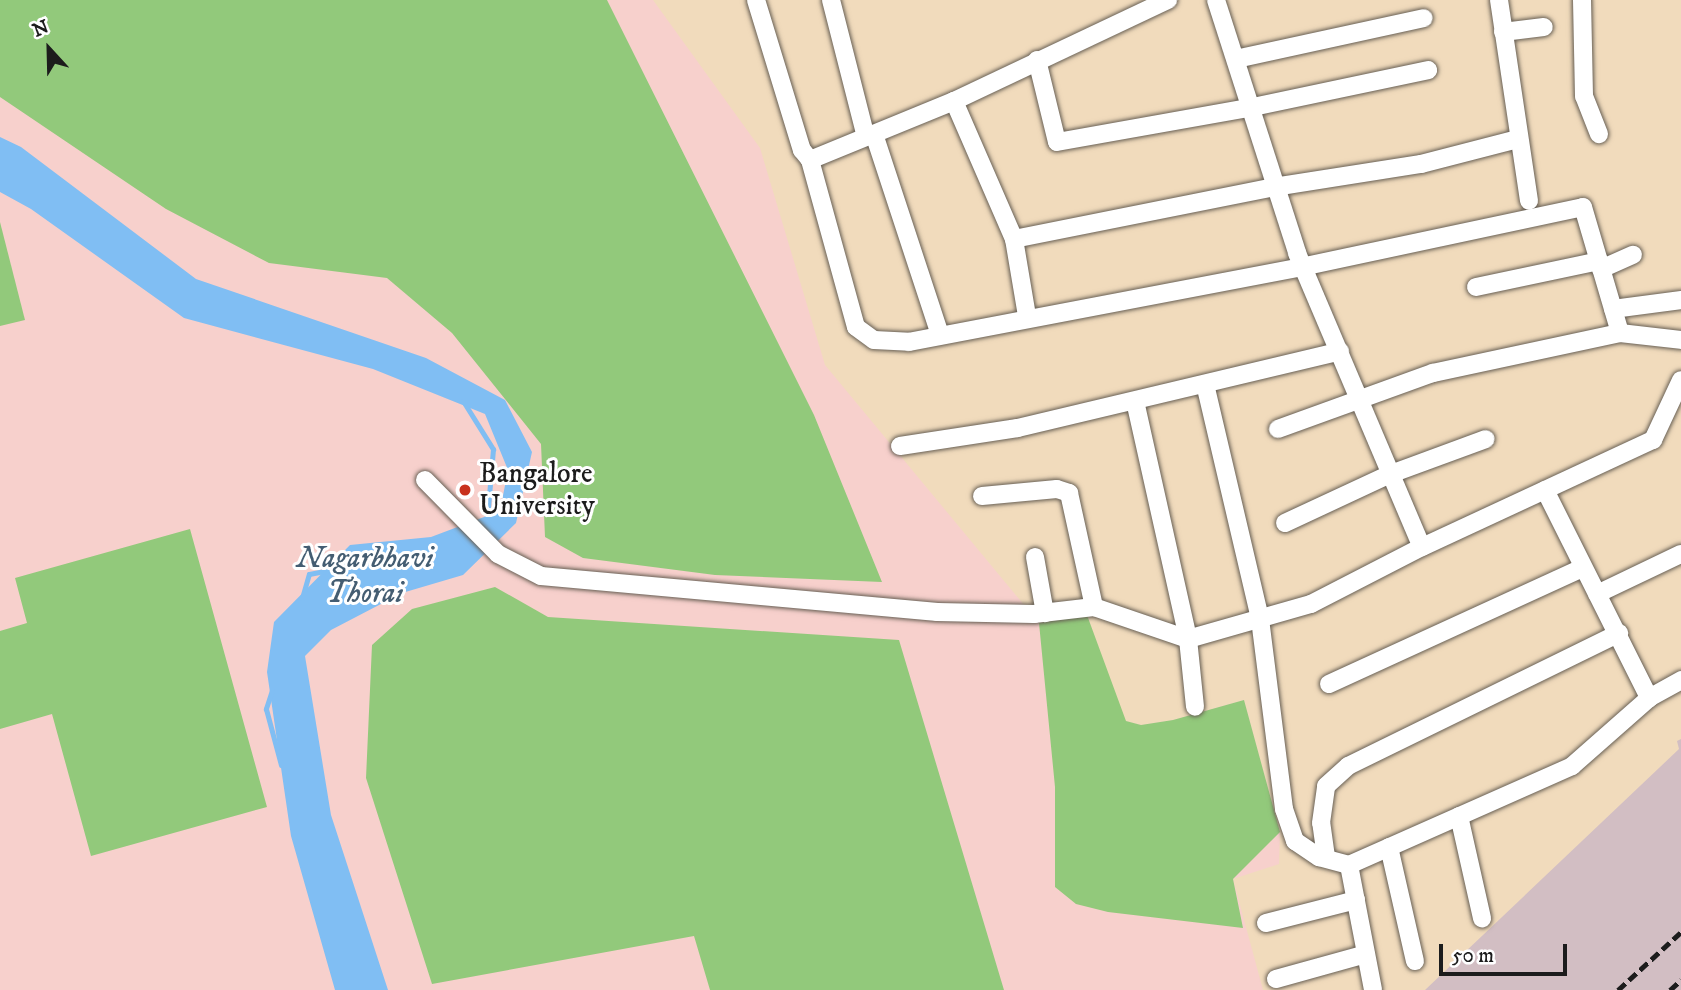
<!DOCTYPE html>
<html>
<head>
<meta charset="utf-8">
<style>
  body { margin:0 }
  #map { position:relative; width:1681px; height:990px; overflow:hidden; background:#f1dbbc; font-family:"IM FELL DW Pica",serif }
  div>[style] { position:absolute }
  .built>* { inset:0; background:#f7d0cc }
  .industrial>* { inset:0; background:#d2bec3 }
  .green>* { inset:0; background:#92c97b }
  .water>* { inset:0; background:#80bef3 }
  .stream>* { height:5px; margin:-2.5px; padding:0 2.5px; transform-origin:2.5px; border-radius:2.5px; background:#80bef3 }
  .roads { filter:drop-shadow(0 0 2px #675f54) drop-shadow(0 0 2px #675f54) }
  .street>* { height:18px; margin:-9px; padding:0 9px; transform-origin:9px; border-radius:9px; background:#fff }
  .rail>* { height:5px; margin-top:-2.5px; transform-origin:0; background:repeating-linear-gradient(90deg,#1c1c1c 0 10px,transparent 0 15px) }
  .dots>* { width:19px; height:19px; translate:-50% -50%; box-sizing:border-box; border:4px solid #fff; border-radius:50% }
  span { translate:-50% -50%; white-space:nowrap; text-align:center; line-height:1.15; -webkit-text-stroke:6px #fff; paint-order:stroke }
  .poi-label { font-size:28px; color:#1c1c1c }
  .left { translate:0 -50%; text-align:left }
  .water-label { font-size:30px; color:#445d72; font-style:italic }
  .north { position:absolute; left:14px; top:14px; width:70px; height:70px; -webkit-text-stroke:5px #fff; paint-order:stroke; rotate:338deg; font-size:19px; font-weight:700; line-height:28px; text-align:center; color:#1c1c1c }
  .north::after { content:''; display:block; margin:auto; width:24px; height:32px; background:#1c1c1c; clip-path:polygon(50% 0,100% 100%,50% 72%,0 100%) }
  .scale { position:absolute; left:1439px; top:944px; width:128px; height:32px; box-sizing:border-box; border:4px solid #1c1c1c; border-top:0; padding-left:9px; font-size:21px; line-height:24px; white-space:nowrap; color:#1c1c1c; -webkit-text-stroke:5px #fff; paint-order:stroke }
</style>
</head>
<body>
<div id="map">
  <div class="built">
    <div style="clip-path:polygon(0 0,653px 0,760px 148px,825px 365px,1039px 623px,1087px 615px,1125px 721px,1141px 725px,1173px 720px,1244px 700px,1280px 832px,1279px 864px,1233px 879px,1263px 990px,0 990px)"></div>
  </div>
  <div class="industrial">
    <div style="clip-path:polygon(1681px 739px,1681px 990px,1425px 990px,1679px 749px,1677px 741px)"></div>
  </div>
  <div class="green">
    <div style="clip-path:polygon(0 0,607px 0,814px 415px,882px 582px,715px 575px,583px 558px,545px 537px,541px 444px,452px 333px,387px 278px,269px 263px,166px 209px,0 97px)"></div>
    <div style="clip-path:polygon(0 222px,25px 320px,0 326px)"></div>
    <div style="clip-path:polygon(190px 529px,267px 807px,91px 856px,52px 714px,0 729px,0 631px,27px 623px,15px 578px)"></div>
    <div style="clip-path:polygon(495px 587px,548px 617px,899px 640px,1004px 990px,710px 990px,694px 936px,432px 984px,366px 778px,372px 645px,412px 609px)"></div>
    <div style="clip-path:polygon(1087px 615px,1126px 721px,1141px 725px,1173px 720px,1244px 700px,1280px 832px,1233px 879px,1243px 928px,1108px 912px,1076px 904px,1055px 887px,1055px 787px,1039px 623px)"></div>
  </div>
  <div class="water">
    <div style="clip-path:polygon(0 137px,21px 147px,196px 279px,426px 358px,505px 400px,532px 452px,516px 523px,463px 575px,402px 593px,331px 630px,305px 656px,331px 815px,388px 990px,335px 990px,291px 836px,267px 672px,274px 622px,350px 545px,431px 537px,500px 511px,508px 470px,485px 414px,373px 369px,184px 318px,31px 209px,0 192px)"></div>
  </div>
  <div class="stream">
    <div style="left:463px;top:401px;width:57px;rotate:58deg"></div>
    <div style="left:493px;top:449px;width:70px;rotate:94.9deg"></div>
    <div style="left:302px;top:598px;width:25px;rotate:-74deg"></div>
    <div style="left:309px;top:574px;width:21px;rotate:-11deg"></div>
    <div style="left:272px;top:690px;width:20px;rotate:108deg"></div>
    <div style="left:266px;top:709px;width:58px;rotate:75deg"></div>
  </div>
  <div class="roads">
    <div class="street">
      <div style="left:756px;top:0;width:157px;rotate:73deg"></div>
      <div style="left:802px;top:150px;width:13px;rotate:51deg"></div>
      <div style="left:810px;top:160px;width:173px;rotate:74.6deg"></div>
      <div style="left:856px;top:327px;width:22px;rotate:36deg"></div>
      <div style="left:874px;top:340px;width:35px;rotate:3deg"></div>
      <div style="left:909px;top:342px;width:404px;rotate:-10.8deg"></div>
      <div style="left:1306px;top:266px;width:283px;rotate:-12deg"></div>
      <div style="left:1583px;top:207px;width:131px;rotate:73.6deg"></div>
      <div style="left:1620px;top:333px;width:61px;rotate:6.5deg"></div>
      <div style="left:831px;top:0;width:141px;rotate:75.7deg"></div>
      <div style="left:1216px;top:0;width:266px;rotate:72.2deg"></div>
      <div style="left:1297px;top:253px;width:319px;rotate:67deg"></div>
      <div style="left:1422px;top:547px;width:255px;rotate:-24.9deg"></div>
      <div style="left:1653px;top:440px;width:66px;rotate:-65deg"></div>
      <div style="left:1499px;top:0;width:203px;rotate:81.5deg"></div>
      <div style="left:1582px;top:0;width:96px;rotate:88.8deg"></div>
      <div style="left:1584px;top:96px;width:41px;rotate:68.5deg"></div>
      <div style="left:1503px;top:32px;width:41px;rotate:-7deg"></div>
      <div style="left:1236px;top:59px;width:192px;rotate:-12.3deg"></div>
      <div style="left:1037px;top:60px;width:84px;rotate:76.3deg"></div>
      <div style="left:1057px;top:142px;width:199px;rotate:-10.1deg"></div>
      <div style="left:1253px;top:107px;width:179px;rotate:-11.9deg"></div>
      <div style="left:954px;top:101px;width:150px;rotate:66.5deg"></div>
      <div style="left:1014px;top:239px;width:78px;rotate:80.4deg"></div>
      <div style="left:874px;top:134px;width:212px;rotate:71.8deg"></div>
      <div style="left:810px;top:160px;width:156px;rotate:-22.3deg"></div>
      <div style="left:954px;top:101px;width:237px;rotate:-25.3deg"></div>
      <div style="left:1014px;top:239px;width:265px;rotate:-11.3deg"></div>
      <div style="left:1274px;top:187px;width:149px;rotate:-8.9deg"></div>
      <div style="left:1421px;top:164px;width:100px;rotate:-14.5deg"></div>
      <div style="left:1601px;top:269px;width:35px;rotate:-24deg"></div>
      <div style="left:1476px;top:287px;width:126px;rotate:-11.9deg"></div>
      <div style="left:1613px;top:309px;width:69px;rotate:-7.5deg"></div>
      <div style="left:1205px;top:384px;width:241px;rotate:76.8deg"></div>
      <div style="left:1260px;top:619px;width:192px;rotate:82.8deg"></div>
      <div style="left:1284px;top:809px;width:34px;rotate:71deg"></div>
      <div style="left:1295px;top:841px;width:29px;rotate:34deg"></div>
      <div style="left:1319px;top:857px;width:31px;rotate:15deg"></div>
      <div style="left:1349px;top:865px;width:244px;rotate:-23.9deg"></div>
      <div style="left:1572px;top:766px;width:103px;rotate:-41.4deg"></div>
      <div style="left:1649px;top:698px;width:37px;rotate:-29deg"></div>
      <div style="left:1135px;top:401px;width:244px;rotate:77.4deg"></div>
      <div style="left:1188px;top:639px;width:68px;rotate:84.1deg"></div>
      <div style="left:1278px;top:429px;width:165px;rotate:-19.9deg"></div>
      <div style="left:1433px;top:373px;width:191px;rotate:-12.1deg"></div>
      <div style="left:900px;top:446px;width:119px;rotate:-8.7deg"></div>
      <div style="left:1018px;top:428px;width:331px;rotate:-13.4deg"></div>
      <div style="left:425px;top:480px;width:104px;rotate:45.4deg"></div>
      <div style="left:498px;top:554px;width:48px;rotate:27.1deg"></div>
      <div style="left:541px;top:576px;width:398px;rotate:5.2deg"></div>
      <div style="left:937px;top:612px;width:97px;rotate:1.2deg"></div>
      <div style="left:1034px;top:614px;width:60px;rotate:-6.7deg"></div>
      <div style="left:1545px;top:490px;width:233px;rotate:63.4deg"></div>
      <div style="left:982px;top:496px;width:75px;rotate:-5.3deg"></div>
      <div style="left:1057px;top:489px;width:13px;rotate:18deg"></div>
      <div style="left:1069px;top:493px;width:117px;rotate:77.6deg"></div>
      <div style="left:1094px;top:607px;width:99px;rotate:18.8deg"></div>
      <div style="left:1188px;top:639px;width:128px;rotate:-15.9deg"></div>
      <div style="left:1311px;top:604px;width:125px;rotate:-27.2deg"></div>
      <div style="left:1285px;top:523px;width:114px;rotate:-25deg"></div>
      <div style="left:1388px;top:475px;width:104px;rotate:-20.2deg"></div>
      <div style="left:1035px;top:557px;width:57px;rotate:79.9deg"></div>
      <div style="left:1597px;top:594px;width:93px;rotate:-25.5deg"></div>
      <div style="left:1329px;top:684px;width:278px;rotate:-24.6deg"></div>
      <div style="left:1459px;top:816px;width:105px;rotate:77.3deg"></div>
      <div style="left:1389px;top:847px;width:117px;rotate:77.2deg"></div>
      <div style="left:1326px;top:857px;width:34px;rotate:-98deg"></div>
      <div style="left:1321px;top:823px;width:37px;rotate:-82deg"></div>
      <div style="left:1326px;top:786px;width:30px;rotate:-42deg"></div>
      <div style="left:1348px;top:766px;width:302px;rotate:-26.1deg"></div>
      <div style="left:1349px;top:865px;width:127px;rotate:79.1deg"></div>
      <div style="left:1266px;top:923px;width:93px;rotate:-14.3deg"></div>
      <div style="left:1276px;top:979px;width:93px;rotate:-15.5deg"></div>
    </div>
  </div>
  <div class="rail">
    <div style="left:1618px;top:990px;width:86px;rotate:-42.6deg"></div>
    <div style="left:1670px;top:990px;width:15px;rotate:-42deg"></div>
  </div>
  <div class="dots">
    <div style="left:465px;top:490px;background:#c8321e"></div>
  </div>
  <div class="poi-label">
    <span class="left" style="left:479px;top:490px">Bangalore<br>University</span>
  </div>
  <div class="water-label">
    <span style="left:365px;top:576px">Nagarbhavi<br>Thorai</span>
  </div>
  <div class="north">N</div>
  <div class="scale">50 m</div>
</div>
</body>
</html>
